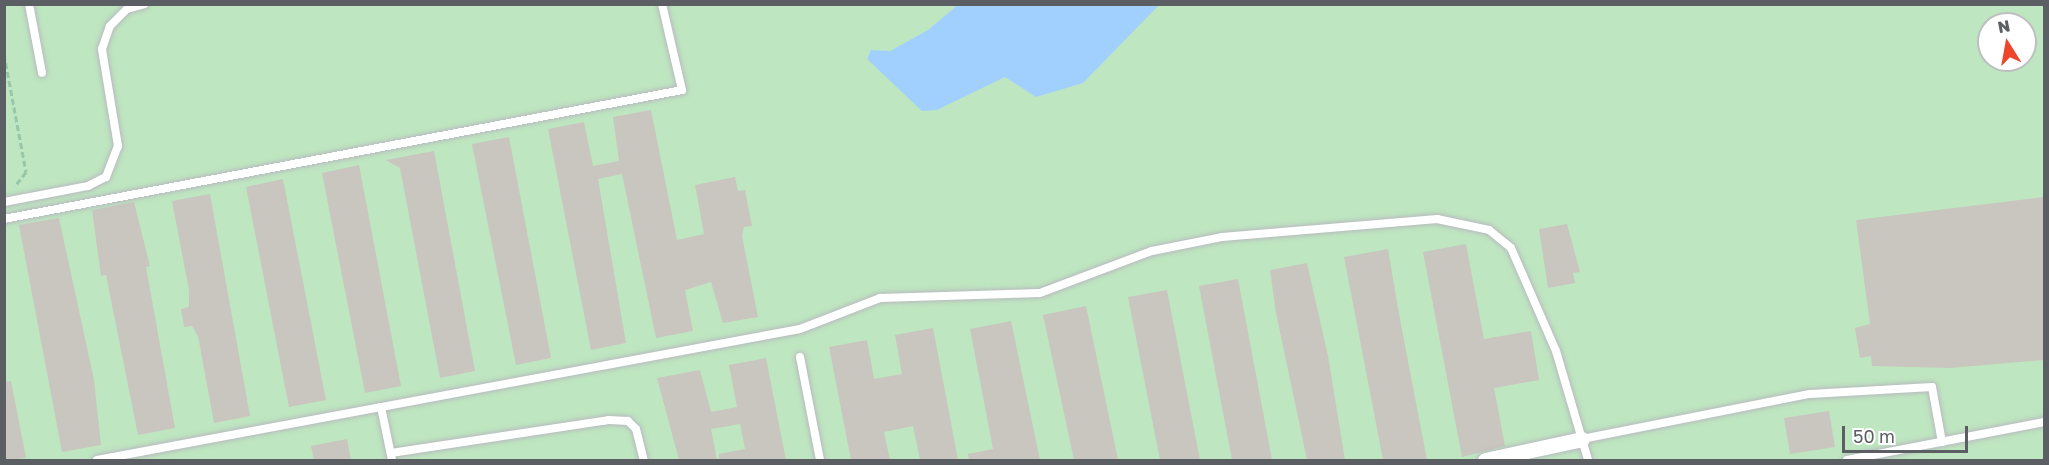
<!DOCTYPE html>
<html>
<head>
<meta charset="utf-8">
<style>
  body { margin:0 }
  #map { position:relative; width:2049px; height:465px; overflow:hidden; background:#eeece2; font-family:"Golos Text",sans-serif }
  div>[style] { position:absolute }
  .green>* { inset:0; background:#bee6c0 }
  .water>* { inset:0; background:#a1d0ff }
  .building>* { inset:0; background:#c9c6bf }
  .path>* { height:3px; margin-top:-1.5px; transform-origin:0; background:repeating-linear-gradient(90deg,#97c7a8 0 6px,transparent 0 9px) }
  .roads { filter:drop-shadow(0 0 2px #b8babf) drop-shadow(0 0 2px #b8babf) }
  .service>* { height:8px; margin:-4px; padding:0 4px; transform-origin:4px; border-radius:4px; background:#fff }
  .minor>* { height:15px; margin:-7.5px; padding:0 7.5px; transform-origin:7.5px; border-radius:7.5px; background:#fff }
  span { translate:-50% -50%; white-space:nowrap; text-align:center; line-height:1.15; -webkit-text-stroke:6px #fff; paint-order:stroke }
  .frame { position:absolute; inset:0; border:6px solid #5b5e63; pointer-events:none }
  .north { position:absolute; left:1977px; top:12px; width:60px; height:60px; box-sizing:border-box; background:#fff; border:2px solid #bdbfc1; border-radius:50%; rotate:349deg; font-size:16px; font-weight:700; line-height:24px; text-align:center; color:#5b5e63 }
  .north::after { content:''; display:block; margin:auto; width:21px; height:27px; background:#ec452a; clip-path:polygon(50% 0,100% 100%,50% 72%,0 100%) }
  .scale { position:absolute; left:1842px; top:426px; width:126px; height:27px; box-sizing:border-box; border:3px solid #5b5e63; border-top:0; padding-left:8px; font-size:18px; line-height:21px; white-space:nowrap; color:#5b5e63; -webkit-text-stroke:4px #fff; paint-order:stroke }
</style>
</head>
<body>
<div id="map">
  <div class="green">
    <div style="clip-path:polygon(evenodd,4px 5px,2044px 5px,2044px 460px,5px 460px,4px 5px,1989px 24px,2025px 24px,2025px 60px,1989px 60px,1989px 24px)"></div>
  </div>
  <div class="water">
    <div style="clip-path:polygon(959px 4px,1159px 4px,1159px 5px,1083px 83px,1036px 97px,1005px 77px,937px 110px,922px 111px,867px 59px,871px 50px,890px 51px,928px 30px)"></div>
  </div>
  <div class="building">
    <div style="clip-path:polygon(651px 110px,677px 240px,704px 234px,695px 185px,735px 177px,738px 191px,745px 190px,752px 226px,744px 227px,742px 236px,758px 317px,723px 323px,711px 282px,685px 290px,693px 331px,656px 338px,622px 174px,598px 179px,626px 343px,591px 350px,548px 129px,584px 122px,593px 166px,619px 161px,613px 117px)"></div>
    <div style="clip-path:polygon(509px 137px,551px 358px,516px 365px,472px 144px)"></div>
    <div style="clip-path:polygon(434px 151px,475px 371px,440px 378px,400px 168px,386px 160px)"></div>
    <div style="clip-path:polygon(359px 165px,401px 386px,365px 393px,322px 173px)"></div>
    <div style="clip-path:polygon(283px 179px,326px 400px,289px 407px,246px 187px)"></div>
    <div style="clip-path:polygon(210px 194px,250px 416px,214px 423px,198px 336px,192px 326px,184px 327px,181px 309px,189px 307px,189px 290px,172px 201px)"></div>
    <div style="clip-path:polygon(2044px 197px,2044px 360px,1950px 368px,1872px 366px,1871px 356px,1860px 358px,1855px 328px,1870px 324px,1856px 220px)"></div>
    <div style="clip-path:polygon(134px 202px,150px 266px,146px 267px,175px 428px,138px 435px,106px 275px,101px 276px,92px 210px)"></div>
    <div style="clip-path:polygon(59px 218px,94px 380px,101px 445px,62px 452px,19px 225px)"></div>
    <div style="clip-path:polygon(1567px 224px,1580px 272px,1573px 273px,1575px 283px,1548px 288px,1539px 229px)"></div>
    <div style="clip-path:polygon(1466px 244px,1484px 339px,1531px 331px,1539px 380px,1494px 388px,1505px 446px,1462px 457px,1423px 252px)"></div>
    <div style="clip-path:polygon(1388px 249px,1399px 314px,1427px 460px,1383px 460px,1344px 257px)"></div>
    <div style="clip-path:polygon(1307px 263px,1328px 356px,1345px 460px,1307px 460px,1276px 313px,1270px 270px)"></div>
    <div style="clip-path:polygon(1238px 279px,1272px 460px,1232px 460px,1199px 286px)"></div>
    <div style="clip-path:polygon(1167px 290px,1200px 460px,1160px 460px,1128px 297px)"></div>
    <div style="clip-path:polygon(1086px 306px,1118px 460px,1074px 460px,1043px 315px)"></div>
    <div style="clip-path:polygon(1011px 321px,1040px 460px,969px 460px,968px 454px,993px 449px,970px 329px)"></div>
    <div style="clip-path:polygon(933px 328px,958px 460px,920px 460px,913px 426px,884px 432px,890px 460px,851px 460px,829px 347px,867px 340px,874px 379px,902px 374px,895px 335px)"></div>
    <div style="clip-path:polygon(766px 358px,786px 460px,719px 460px,719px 454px,745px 449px,740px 424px,711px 429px,717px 460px,679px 460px,657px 378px,700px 370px,711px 412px,737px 407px,729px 365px)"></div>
    <div style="clip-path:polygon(11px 381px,26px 458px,4px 460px,4px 382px)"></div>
    <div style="clip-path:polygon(1829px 411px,1835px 447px,1790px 454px,1784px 418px)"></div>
    <div style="clip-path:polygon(347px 439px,351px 460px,314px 460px,311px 446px)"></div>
  </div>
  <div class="path">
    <div style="left:4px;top:54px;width:120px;rotate:79.4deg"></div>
    <div style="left:26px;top:172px;width:18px;rotate:128deg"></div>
  </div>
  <div class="roads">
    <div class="service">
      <div style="left:29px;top:4px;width:70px;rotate:79.3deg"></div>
      <div style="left:4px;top:202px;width:86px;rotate:-10.8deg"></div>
      <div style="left:88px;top:186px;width:20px;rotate:-27deg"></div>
      <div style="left:106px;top:177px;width:33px;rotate:-69deg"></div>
      <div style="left:118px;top:146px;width:98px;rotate:-99.4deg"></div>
      <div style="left:102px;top:49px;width:24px;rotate:-71deg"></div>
      <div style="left:110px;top:26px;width:24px;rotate:-45deg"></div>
      <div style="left:127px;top:9px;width:18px;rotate:-16deg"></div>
      <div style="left:4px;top:219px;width:690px;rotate:-10.77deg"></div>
      <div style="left:682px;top:90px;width:88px;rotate:-103.1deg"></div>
      <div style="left:800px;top:357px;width:105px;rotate:79deg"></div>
      <div style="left:381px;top:407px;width:54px;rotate:78.3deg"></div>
      <div style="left:1582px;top:439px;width:232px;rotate:-11.2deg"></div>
      <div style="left:1810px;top:394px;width:122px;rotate:-3.3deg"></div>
      <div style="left:1932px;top:387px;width:56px;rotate:79.7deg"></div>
      <div style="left:391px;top:453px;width:220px;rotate:-8.6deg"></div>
      <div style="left:609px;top:420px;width:19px;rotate:3deg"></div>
      <div style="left:628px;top:421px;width:11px;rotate:45deg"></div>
      <div style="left:636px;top:429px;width:32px;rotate:76deg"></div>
      <div style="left:97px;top:460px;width:715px;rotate:-10.56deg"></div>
      <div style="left:800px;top:329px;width:86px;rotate:-21.2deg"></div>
      <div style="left:880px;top:298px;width:160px;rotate:-1.8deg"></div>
      <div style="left:1040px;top:293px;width:120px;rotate:-20.6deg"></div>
      <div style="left:1152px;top:251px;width:71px;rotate:-11.3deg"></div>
      <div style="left:1222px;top:237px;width:216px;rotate:-4.8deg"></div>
      <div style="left:1437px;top:219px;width:53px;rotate:11.9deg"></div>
      <div style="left:1489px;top:230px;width:28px;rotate:39deg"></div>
      <div style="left:1511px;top:248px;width:112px;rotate:66.4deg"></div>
      <div style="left:1556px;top:351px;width:114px;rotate:73.6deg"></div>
      <div style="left:1847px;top:460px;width:201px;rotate:-10.9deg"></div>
    </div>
    <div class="minor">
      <div style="left:1485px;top:460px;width:99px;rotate:-12.2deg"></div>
    </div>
  </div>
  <div class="frame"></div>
  <div class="north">N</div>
  <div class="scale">50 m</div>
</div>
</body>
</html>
